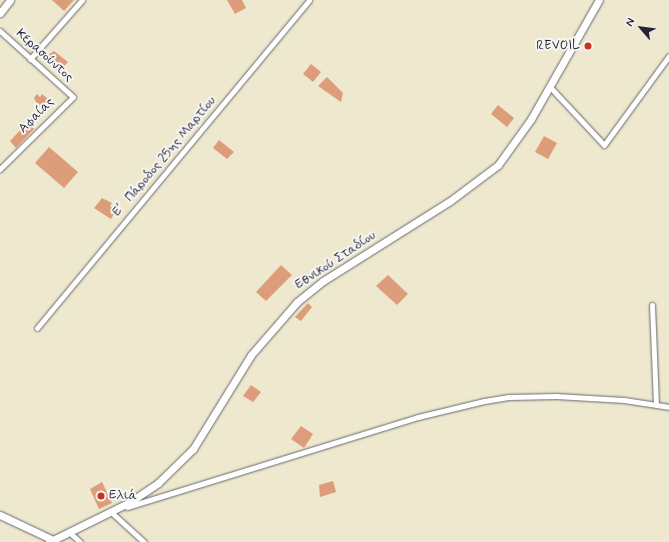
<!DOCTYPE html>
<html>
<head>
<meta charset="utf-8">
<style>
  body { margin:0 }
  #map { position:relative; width:669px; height:542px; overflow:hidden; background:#ede8ce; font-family:Mynerve,sans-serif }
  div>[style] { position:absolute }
  .building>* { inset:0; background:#dd9d7b }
  .roads { filter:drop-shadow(0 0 1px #69676e) drop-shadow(0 0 1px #69676e) }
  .street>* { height:5px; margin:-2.5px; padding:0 2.5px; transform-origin:2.5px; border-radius:2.5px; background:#fff }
  .secondary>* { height:7px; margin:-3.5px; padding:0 3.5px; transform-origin:3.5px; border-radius:3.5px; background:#fff }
  .dots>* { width:11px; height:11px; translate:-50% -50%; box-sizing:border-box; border:2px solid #f6f6f2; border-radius:50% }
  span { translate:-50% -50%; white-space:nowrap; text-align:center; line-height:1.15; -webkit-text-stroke:4px #f6f6f2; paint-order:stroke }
  .poi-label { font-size:13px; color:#22223b }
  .right { translate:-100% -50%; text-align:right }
  .left { translate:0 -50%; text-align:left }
  .street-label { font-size:13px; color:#22223b }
  .north { position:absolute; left:621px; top:8px; width:40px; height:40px; -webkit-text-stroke:3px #f6f6f2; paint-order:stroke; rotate:298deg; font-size:11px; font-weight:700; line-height:16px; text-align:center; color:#22223b }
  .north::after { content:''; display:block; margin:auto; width:14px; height:18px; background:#22223b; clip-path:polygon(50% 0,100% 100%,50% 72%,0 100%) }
</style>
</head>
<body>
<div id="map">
  <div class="building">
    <div style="clip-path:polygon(52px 0,74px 0,64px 11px)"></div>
    <div style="clip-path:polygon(227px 0,242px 0,246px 8px,235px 14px)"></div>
    <div style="clip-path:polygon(54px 51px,68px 62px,59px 72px,54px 68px,54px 62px,47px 56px)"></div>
    <div style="clip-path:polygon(311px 64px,321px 72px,313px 82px,303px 74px)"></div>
    <div style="clip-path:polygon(327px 77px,343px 93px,341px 102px,318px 86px)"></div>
    <div style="clip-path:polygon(37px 94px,40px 97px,42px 94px,52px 102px,45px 109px,36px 102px,34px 98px)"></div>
    <div style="clip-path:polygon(498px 105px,514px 118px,507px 127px,491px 114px)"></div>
    <div style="clip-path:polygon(27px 123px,34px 129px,16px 148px,10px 141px)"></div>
    <div style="clip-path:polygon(544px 136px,557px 143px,548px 159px,535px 152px)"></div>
    <div style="clip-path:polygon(219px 140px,234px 152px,227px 159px,213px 148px)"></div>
    <div style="clip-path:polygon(49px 147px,78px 172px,64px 188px,35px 163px)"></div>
    <div style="clip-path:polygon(102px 198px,112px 203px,110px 206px,116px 211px,111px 219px,94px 208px)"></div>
    <div style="clip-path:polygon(281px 265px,292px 275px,266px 301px,256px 292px)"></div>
    <div style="clip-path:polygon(388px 275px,408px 294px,397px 305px,376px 286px)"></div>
    <div style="clip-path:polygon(308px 303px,312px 307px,301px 321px,295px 317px)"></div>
    <div style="clip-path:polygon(251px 385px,261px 392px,253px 402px,243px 396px)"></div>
    <div style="clip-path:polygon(301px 426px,313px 434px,304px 448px,291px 439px)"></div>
    <div style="clip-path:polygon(333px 481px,336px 492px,320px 497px,319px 485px)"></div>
    <div style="clip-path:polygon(102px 482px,112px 503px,99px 509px,90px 489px)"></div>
  </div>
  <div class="roads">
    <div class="street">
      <div style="left:0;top:31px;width:98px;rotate:42.1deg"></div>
      <div style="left:73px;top:97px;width:103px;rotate:135.4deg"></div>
      <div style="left:30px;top:59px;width:79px;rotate:-48.6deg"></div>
      <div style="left:550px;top:87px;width:79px;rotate:47deg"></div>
      <div style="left:604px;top:145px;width:110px;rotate:-53.9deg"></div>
      <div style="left:652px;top:305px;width:98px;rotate:87.7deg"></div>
      <div style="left:37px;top:328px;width:426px;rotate:-50.3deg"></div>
      <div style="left:127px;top:507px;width:305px;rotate:-17.2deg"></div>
      <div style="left:418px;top:417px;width:68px;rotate:-13.6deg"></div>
      <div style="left:484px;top:401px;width:25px;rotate:-9deg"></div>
      <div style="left:509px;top:397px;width:47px;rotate:-1.2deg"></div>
      <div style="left:556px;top:396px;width:68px;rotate:3.4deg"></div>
      <div style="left:624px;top:400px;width:46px;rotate:8.8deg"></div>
      <div style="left:111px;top:512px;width:45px;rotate:42.3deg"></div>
      <div style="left:69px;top:532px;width:15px;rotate:42deg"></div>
    </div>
    <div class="secondary">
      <div style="left:0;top:13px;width:16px;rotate:-52deg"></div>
      <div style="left:0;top:515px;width:56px;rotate:25.2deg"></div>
      <div style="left:49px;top:542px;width:90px;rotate:-26.3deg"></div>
      <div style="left:130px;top:502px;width:34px;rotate:-34deg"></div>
      <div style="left:158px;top:483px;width:49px;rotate:-44.2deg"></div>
      <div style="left:193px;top:449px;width:110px;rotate:-58.3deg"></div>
      <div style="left:251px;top:355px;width:70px;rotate:-49deg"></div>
      <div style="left:297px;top:302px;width:33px;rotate:-39deg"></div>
      <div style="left:323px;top:281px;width:150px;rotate:-32.2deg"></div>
      <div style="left:450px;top:201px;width:60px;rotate:-36.9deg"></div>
      <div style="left:498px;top:165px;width:57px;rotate:-54.3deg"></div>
      <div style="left:531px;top:119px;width:137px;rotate:-60.3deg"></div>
    </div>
  </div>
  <div class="dots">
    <div style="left:588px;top:46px;background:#c8321e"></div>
    <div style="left:101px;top:496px;background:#c8321e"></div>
  </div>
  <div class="poi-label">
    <span class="right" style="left:580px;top:46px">REVOIL</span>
    <span class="left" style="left:109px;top:496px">Ελιά</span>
  </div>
  <div class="street-label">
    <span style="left:44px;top:56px;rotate:42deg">Κερασούντος</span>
    <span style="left:37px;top:116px;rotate:-45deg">Αφαίας</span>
    <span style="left:165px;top:157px;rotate:-50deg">Ε΄ Πάροδος 25ης Μαρτίου</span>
    <span style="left:336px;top:261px;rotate:-34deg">Εθνικού Σταδίου</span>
  </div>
  <div class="north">N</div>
</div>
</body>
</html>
